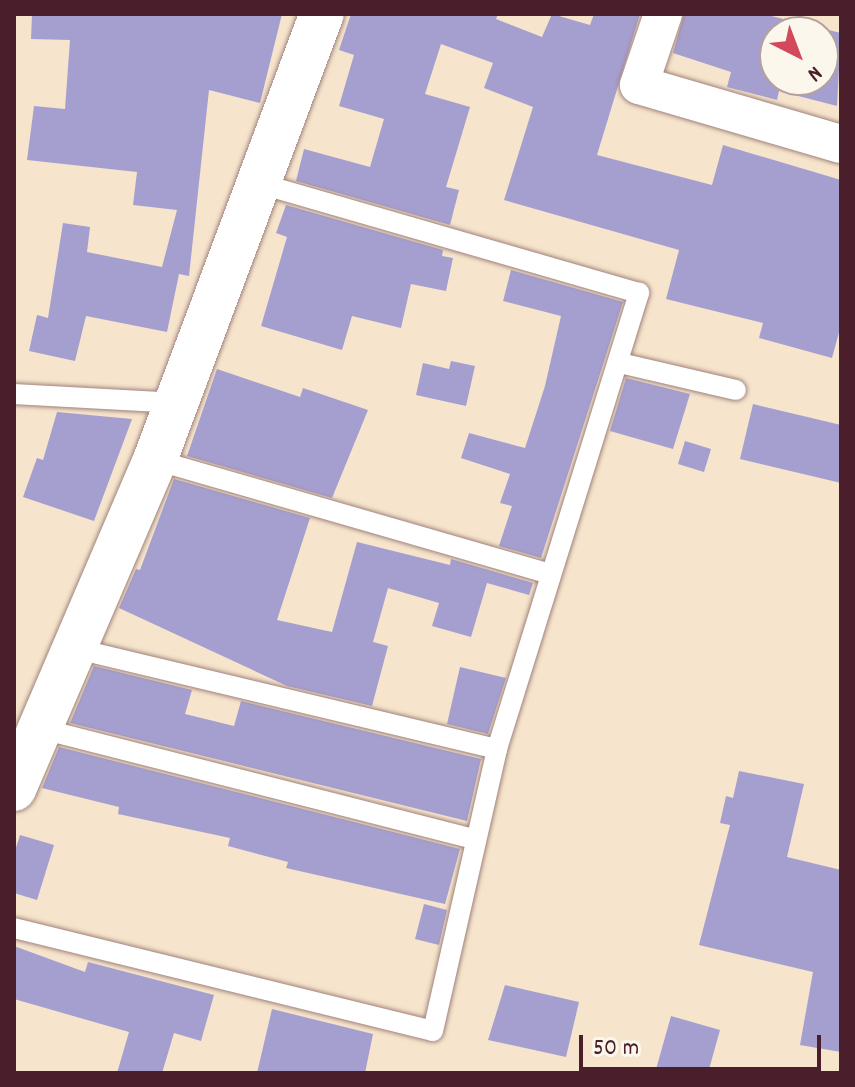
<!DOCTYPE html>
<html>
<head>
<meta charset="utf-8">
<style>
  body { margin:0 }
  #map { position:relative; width:855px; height:1087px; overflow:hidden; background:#f6e4cc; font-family:Dekko,sans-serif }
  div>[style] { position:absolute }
  .building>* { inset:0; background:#a59fd0 }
  .roads { filter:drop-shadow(0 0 2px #a0827c) drop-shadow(0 0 2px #a0827c) }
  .lane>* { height:20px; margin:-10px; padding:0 10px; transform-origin:10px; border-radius:10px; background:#fff }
  .street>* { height:38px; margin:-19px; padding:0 19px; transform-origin:19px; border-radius:19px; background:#fff }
  .secondary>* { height:44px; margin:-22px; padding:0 22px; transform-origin:22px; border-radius:22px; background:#fff }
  span { translate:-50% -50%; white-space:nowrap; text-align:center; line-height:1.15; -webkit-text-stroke:6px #fbf7ec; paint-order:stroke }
  .frame { position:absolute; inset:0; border:16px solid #4a1f2b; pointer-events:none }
  .north { position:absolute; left:759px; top:16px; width:80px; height:80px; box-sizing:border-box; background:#fbf7ec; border:2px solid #b4a19f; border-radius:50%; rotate:138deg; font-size:22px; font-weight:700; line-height:32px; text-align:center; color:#4a1f2b }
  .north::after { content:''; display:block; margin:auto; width:28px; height:36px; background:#d1495b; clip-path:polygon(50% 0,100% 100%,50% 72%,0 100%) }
  .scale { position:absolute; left:579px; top:1035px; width:242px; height:36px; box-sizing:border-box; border:4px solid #4a1f2b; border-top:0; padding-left:10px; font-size:24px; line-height:28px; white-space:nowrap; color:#4a1f2b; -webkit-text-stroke:6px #fbf7ec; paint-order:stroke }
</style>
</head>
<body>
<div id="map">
  <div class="building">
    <div style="clip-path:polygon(32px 14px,282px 14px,260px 103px,209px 90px,189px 276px,179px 274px,167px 332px,86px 316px,75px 361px,29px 351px,37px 315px,48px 318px,63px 223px,90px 227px,87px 252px,162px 267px,177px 210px,133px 205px,137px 172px,27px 160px,34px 106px,65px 109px,70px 40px,31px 39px)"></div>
    <div style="clip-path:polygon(351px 14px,498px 14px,496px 19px,542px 37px,552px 14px,590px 25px,594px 14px,640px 14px,597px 155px,712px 185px,723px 145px,841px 180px,841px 325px,832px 358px,759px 338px,763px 323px,666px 299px,679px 250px,504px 200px,533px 107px,484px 88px,493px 63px,441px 44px,425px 94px,470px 107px,446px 187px,459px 190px,450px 225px,296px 181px,304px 149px,370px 167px,384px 119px,339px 106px,354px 55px,339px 50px)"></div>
    <div style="clip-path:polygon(evenodd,684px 14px,763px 14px,841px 33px,837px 106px,779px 91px,777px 100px,727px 87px,731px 72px,673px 53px,684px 14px,775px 32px,823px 32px,823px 80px,775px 80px,775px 32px)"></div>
    <div style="clip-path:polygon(286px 205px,443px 250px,442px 256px,453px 258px,446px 291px,411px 284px,401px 328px,352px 316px,342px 350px,261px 326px,287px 237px,276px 233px)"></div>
    <div style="clip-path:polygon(511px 270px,623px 302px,541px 558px,499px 546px,512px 506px,500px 503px,510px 474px,461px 458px,469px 433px,525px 448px,545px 386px,561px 316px,503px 301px)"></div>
    <div style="clip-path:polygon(451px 361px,475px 366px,466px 406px,416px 395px,423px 363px,449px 369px)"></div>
    <div style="clip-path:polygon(217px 369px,300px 397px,303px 388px,368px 410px,332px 498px,187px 456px)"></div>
    <div style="clip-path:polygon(626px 378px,690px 394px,673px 449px,610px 431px)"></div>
    <div style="clip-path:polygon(753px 404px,841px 425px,841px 483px,740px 459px)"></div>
    <div style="clip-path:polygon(57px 412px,132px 419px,94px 521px,23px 497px,37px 458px,43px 460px)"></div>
    <div style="clip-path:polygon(685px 441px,711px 449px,704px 472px,678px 464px)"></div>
    <div style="clip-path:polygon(174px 479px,310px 518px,277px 620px,332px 632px,357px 542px,450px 565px,451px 559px,533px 583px,529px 595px,487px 583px,471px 637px,432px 626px,439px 603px,388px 588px,373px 642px,388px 646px,372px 706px,287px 686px,119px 608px,136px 569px,140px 570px)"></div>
    <div style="clip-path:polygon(94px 666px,192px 690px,185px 714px,234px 726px,241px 701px,481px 759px,467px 821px,70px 723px)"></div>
    <div style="clip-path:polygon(460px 667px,506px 678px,488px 734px,447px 724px)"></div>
    <div style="clip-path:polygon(59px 747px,460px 849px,445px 904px,286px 868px,288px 862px,228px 846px,230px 838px,118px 814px,119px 807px,42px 788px)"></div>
    <div style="clip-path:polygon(739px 771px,804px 784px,787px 857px,841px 870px,841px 1052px,800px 1045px,813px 972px,699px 945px,730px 825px,720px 823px,726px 796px,733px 798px)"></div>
    <div style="clip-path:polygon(20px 835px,54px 845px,37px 900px,14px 893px,14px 854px)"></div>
    <div style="clip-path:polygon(424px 904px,447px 910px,439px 945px,415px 939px)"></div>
    <div style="clip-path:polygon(14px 946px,85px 972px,88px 962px,214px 995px,201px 1041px,174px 1033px,162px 1073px,117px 1073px,129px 1032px,14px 999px)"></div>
    <div style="clip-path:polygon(505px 985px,579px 1002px,566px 1057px,488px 1040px)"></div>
    <div style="clip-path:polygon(272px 1009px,373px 1034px,365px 1073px,257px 1073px)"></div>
    <div style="clip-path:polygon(671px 1016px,720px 1030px,708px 1073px,655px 1073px)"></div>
  </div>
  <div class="roads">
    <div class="lane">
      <div style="left:620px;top:363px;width:119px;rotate:13.1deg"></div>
      <div style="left:14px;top:394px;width:164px;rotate:3.1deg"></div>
      <div style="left:155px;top:460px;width:410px;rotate:16.1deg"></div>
      <div style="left:77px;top:649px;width:432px;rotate:13.4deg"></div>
      <div style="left:42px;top:729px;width:446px;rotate:14.3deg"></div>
      <div style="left:14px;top:928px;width:431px;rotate:13.8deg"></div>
      <div style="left:433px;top:1031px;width:289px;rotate:-77.2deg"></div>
      <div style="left:497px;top:749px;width:478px;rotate:-72.7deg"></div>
      <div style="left:639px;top:293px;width:398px;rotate:-163.9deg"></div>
    </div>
    <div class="street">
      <div style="left:663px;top:14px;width:75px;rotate:108.7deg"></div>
      <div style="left:639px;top:85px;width:210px;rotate:16.3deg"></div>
    </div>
    <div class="secondary">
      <div style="left:14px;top:789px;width:358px;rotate:-66.8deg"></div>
      <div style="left:155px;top:460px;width:476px;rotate:-69.5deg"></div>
    </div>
  </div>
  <div class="frame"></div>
  <div class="north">N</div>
  <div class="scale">50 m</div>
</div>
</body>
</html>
